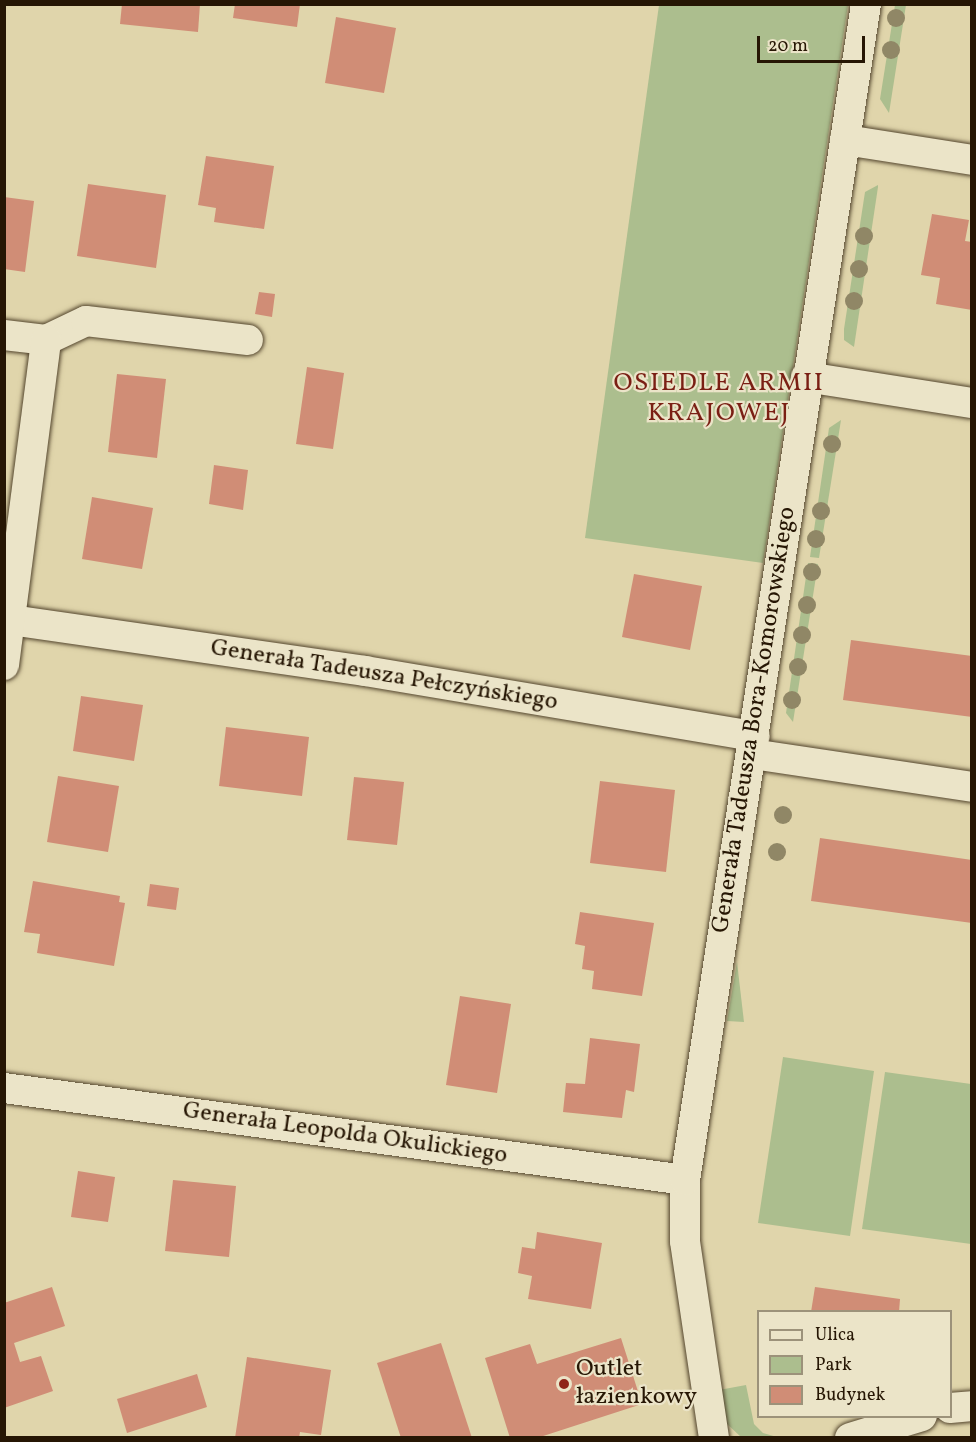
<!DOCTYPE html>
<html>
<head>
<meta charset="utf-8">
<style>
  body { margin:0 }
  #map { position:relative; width:976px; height:1442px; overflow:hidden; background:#e0d5ab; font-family:Vollkorn,serif }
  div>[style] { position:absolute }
  .green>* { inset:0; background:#acbe8e }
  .building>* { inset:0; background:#d08d76 }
  .roads { filter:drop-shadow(0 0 2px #54462e) drop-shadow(0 0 2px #54462e) }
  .street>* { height:30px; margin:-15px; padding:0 15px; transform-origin:15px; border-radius:15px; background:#ebe4c8 }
  .trees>* { width:18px; height:18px; margin:-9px; border-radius:50%; background:#908766 }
  .dots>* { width:16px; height:16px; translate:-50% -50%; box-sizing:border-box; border:3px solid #ebe4c8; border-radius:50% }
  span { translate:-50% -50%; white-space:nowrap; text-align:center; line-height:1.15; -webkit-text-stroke:4.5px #ebe4c8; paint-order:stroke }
  .street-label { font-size:24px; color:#261604 }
  .poi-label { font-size:24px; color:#261604 }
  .left { translate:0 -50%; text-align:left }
  .neighbourhood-label { font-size:26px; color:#7a1f14; letter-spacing:1.5px }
  .frame { position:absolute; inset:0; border:6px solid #261604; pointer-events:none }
  .legend { position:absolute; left:757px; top:1310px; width:195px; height:108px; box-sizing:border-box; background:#ebe4c8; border:2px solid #9c927a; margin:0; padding:8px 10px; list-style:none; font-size:18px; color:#261604 }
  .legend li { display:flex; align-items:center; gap:12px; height:30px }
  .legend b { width:30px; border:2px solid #9c927a }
  .scale { position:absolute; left:757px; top:36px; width:108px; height:27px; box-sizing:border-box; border:3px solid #261604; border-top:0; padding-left:8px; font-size:18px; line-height:21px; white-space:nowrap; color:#261604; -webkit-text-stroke:4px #ebe4c8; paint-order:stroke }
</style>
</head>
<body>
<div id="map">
  <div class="green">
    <div style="clip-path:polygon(659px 5px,848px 5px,763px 563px,585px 538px)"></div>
    <div style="clip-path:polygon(895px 5px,906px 5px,889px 113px,880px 99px)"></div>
    <div style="clip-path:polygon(878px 185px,878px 187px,854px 347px,844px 340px,844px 329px,865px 192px)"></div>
    <div style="clip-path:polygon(841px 420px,819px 558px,810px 557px,829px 428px)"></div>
    <div style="clip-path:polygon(808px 563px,818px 564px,793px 722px,786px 713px)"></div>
    <div style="clip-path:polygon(737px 962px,744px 1022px,727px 1021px)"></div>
    <div style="clip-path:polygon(783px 1057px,874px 1071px,850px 1236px,758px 1223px)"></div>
    <div style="clip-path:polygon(885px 1072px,971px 1084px,971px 1244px,862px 1229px)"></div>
    <div style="clip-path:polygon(746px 1385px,754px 1424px,763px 1433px,777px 1437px,741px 1437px,726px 1423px,719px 1390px)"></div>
  </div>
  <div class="building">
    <div style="clip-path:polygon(122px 4px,200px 4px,198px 32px,120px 24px)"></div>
    <div style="clip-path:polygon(235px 4px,300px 4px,297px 27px,233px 18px)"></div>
    <div style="clip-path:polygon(336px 17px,396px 28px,384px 93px,325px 83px)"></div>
    <div style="clip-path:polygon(206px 156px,274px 166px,264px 229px,214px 222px,216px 208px,198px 205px)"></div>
    <div style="clip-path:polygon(88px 184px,166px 195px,156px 268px,77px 256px)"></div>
    <div style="clip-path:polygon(4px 197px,34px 201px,25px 272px,4px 269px)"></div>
    <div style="clip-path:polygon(932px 214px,969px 220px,965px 241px,972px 242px,972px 310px,936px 304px,940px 278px,921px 275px)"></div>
    <div style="clip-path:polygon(259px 292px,275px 294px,272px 317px,255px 314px)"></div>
    <div style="clip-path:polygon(307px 367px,344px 373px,333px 449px,296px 444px)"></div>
    <div style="clip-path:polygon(117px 374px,166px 379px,157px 458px,108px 452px)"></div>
    <div style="clip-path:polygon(214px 465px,248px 470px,243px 510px,209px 504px)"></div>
    <div style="clip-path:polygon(92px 497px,153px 508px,142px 569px,82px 559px)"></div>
    <div style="clip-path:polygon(634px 574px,702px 586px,690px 650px,622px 637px)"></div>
    <div style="clip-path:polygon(851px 640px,972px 656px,972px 717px,843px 700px)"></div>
    <div style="clip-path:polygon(81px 696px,143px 705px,134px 761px,73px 751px)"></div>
    <div style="clip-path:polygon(226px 727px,309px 737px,302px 796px,219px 786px)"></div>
    <div style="clip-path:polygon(58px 776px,119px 786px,108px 852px,47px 842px)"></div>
    <div style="clip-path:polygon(354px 777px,404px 782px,397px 845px,347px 840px)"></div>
    <div style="clip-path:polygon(600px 781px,675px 790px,666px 872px,590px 863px)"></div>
    <div style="clip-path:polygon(820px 838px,972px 860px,972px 923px,811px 901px)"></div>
    <div style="clip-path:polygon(33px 881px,120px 896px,119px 902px,125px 903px,114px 966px,37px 953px,40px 934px,24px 932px)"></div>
    <div style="clip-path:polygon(150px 884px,179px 888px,176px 910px,147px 906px)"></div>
    <div style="clip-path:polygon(580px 912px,654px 923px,642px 996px,592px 989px,594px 971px,582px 969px,585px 946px,575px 944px)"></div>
    <div style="clip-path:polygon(460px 996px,511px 1004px,497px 1093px,446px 1085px)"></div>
    <div style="clip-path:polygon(590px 1038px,640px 1044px,634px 1092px,626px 1090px,622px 1118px,563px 1112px,566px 1083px,585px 1084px)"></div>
    <div style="clip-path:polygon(78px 1171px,115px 1177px,108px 1222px,71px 1217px)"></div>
    <div style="clip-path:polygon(173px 1180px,236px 1186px,229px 1257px,165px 1251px)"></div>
    <div style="clip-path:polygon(537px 1232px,602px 1243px,591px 1309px,528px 1299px,532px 1276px,518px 1273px,522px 1247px,535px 1249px)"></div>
    <div style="clip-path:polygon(52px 1287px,65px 1326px,14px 1343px,20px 1362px,41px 1356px,53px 1391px,4px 1408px,4px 1303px)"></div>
    <div style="clip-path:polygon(815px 1287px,900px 1299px,899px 1312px,811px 1312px)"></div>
    <div style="clip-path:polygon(621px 1338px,642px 1404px,537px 1438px,510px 1438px,485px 1358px,530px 1344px,537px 1364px)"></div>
    <div style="clip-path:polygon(441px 1343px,472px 1438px,401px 1438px,377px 1363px)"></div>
    <div style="clip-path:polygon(247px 1357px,331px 1370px,321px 1435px,300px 1432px,299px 1438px,235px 1438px)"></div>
    <div style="clip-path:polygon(197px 1374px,207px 1407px,127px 1433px,117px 1399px)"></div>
  </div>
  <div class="roads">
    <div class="street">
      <div style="left:845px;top:140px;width:129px;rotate:8.9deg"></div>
      <div style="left:4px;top:335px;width:42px;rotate:6.8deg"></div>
      <div style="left:46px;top:340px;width:44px;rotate:-25.4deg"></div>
      <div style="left:86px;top:321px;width:163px;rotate:6.7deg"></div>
      <div style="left:806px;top:377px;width:168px;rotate:8.9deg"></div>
      <div style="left:11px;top:620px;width:358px;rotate:8.2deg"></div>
      <div style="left:365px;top:671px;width:395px;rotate:9.5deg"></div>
      <div style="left:4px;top:665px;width:328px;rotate:-82.6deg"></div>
      <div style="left:752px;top:754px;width:222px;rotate:8.5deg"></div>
      <div style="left:4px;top:1088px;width:687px;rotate:7.69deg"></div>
      <div style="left:950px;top:1408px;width:22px;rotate:-5deg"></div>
      <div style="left:714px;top:1438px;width:199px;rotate:-98.4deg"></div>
      <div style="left:685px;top:1241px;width:61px;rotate:-90deg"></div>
      <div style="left:685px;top:1180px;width:1190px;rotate:-81.25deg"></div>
      <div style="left:850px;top:1438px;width:75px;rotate:-17deg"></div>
    </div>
  </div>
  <div class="trees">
    <div style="left:896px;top:18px"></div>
    <div style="left:891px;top:50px"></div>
    <div style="left:864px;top:236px"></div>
    <div style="left:859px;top:269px"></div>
    <div style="left:854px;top:301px"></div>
    <div style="left:832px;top:444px"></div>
    <div style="left:821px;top:511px"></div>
    <div style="left:816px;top:539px"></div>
    <div style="left:812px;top:572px"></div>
    <div style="left:807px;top:605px"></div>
    <div style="left:802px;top:635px"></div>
    <div style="left:798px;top:667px"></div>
    <div style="left:792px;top:700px"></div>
    <div style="left:783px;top:815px"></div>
    <div style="left:777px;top:852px"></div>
  </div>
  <div class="dots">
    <div style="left:564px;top:1384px;background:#8f2418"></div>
  </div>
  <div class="street-label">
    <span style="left:384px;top:676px;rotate:9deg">Generała Tadeusza Pełczyńskiego</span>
    <span style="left:755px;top:720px;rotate:-81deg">Generała Tadeusza Bora-Komorowskiego</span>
    <span style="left:345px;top:1134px;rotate:8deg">Generała Leopolda Okulickiego</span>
  </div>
  <div class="poi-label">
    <span class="left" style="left:576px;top:1384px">Outlet<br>łazienkowy</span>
  </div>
  <div class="neighbourhood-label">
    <span style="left:719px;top:399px">OSIEDLE ARMII<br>KRAJOWEJ</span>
  </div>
  <div class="frame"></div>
  <ul class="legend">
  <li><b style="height:8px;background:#ebe4c8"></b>Ulica</li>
  <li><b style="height:16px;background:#acbe8e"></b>Park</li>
  <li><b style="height:16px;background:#d08d76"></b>Budynek</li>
  </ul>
  <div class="scale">20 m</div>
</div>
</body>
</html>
